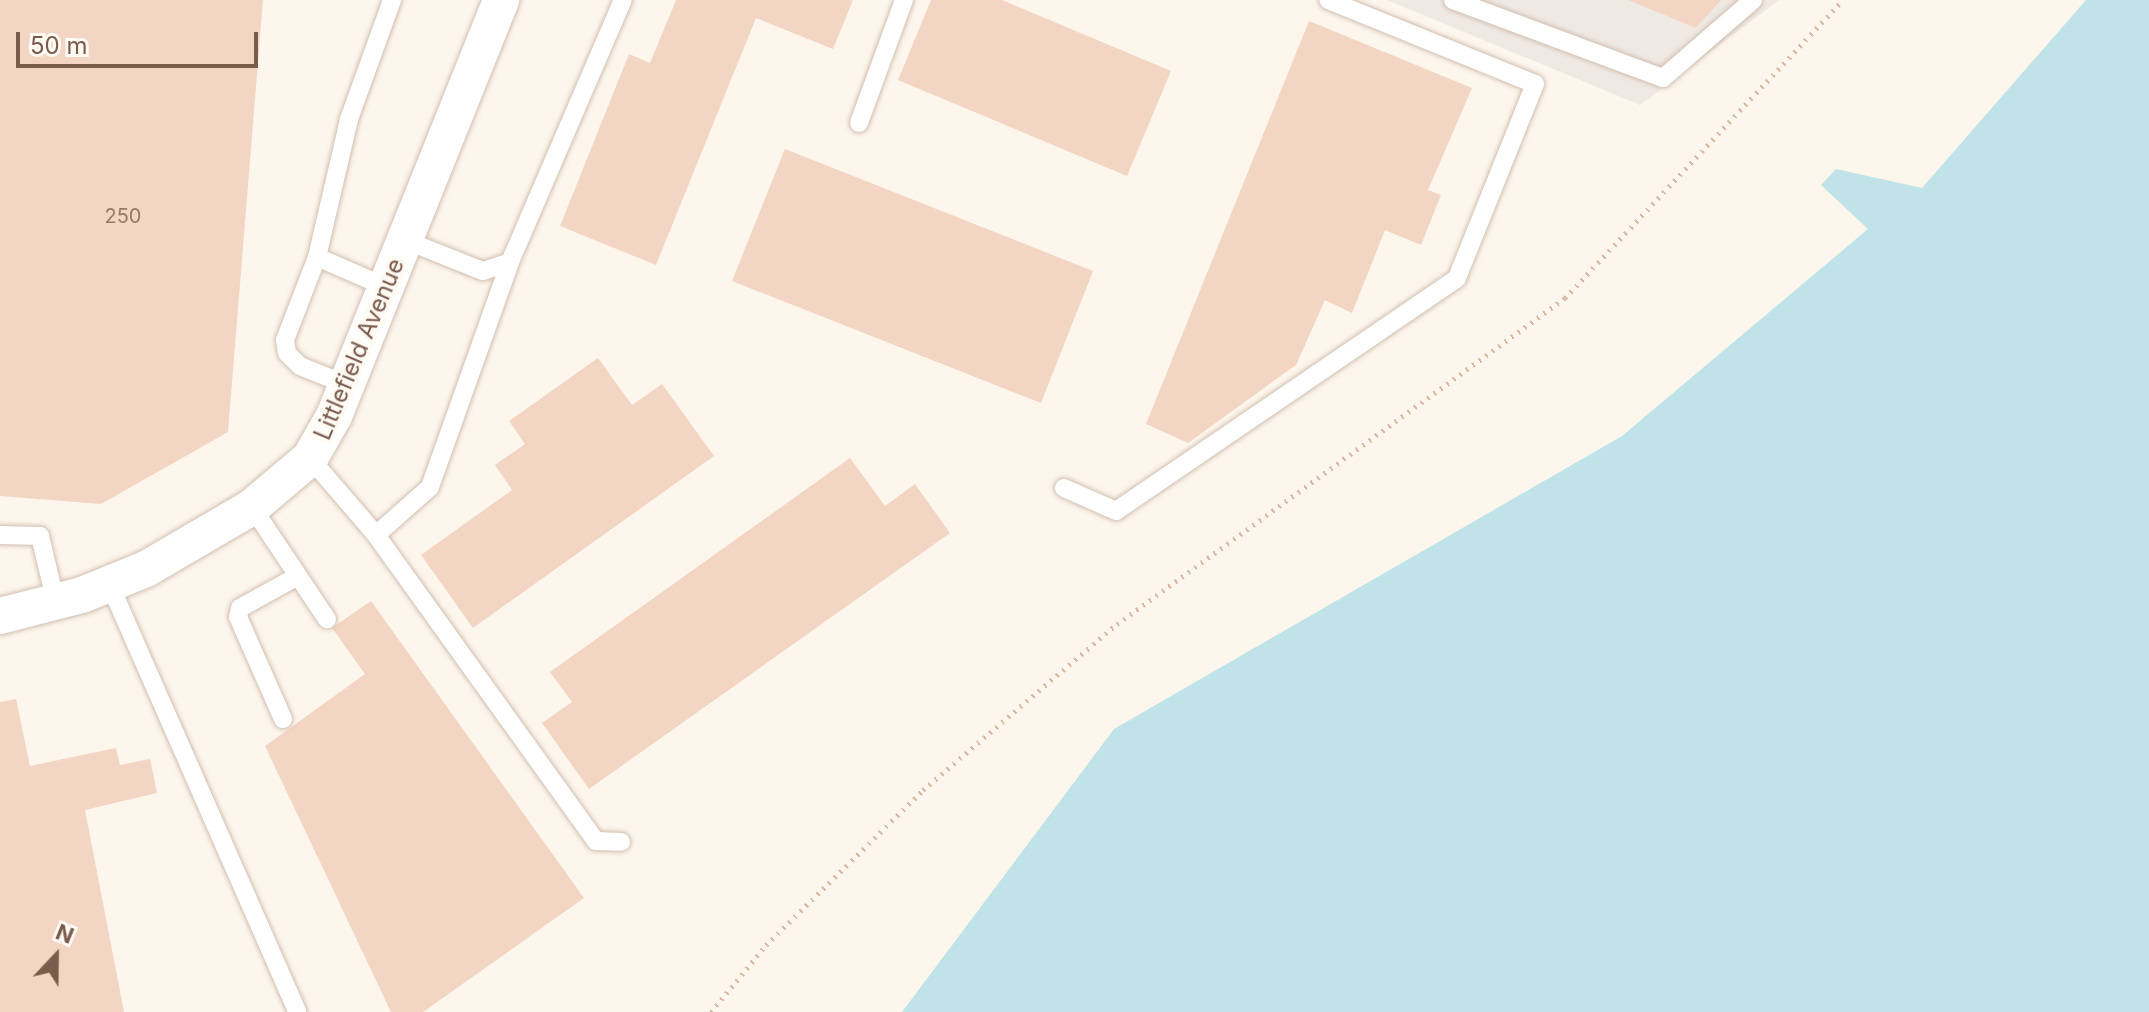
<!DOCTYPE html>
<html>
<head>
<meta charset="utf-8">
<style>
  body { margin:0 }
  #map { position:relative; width:2149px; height:1012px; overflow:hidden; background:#fdf6ec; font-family:Inter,sans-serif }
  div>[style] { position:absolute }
  .industrial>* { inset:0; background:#efe9e4 }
  .water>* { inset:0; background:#bfe3e8 }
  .building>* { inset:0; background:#f3d5c3 }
  .path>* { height:5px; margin-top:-2.5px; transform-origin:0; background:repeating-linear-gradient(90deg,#d9b8a5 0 2px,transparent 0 8px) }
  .roads { filter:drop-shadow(0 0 2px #d1beb0) drop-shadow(0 0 2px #d1beb0) }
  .lane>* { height:18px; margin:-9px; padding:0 9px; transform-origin:9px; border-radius:9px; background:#fff }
  .street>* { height:36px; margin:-18px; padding:0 18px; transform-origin:18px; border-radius:18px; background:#fff }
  span { translate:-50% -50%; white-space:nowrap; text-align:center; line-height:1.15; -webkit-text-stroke:8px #fffaf3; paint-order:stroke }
  .number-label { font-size:20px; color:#987a6a }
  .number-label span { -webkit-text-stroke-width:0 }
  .street-label { font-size:24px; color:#7a5c4d }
  .north { position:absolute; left:16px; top:916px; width:80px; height:80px; -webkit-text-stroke:6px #fffaf3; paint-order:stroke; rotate:22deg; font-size:22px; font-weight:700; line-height:32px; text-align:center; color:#7a5c4d }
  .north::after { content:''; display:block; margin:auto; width:28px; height:36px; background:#7a5c4d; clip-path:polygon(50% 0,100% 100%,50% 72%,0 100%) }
  .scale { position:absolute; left:16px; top:32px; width:242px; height:36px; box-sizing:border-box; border:4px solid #7a5c4d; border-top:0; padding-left:10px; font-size:24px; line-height:28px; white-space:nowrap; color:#7a5c4d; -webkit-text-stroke:6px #fffaf3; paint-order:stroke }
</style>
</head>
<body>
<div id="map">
  <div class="industrial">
    <div style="clip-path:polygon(1387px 0,1779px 0,1640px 105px)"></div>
  </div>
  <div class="water">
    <div style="clip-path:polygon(2086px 0,2149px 0,2149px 1012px,902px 1012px,1114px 729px,1622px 436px,1868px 229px,1821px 185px,1836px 169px,1922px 188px)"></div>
  </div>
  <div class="building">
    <div style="clip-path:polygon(0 0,263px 0,228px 432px,101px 504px,0 496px)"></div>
    <div style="clip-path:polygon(676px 0,853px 0,833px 49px,756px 18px,656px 265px,560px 226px,629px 54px,650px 63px)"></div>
    <div style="clip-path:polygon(931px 0,1002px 0,1171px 71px,1127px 176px,898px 80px)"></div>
    <div style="clip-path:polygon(1628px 0,1721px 0,1696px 28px)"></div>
    <div style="clip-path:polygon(1309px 21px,1472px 88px,1428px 190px,1441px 195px,1421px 245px,1385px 230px,1352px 313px,1325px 300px,1296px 365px,1188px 443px,1146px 424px)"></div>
    <div style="clip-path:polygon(785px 149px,1093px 271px,1041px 403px,732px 281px)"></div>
    <div style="clip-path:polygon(598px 358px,632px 405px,662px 384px,714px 456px,473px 628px,421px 555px,512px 490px,495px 465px,525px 444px,509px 421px)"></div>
    <div style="clip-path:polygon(850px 458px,885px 506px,915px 484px,950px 533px,589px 789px,542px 723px,572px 702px,550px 672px)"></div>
    <div style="clip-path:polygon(371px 601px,584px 898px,423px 1012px,391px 1012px,265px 746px,365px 674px,332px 628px)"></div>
    <div style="clip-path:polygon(16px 699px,30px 766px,116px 748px,120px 765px,150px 759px,157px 793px,85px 810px,124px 1012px,0 1012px,0 702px)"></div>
  </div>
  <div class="path">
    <div style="left:711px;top:1012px;width:87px;rotate:-50.6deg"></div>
    <div style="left:766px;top:945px;width:221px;rotate:-44.6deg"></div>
    <div style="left:923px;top:790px;width:255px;rotate:-40.6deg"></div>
    <div style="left:1117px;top:624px;width:554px;rotate:-36.04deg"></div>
    <div style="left:1565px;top:298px;width:408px;rotate:-47deg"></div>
  </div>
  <div class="roads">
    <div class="lane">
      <div style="left:1453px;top:0;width:224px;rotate:20.4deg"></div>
      <div style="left:1663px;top:78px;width:119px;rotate:-40.9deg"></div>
      <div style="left:859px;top:123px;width:131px;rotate:-69.9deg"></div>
      <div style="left:405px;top:240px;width:84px;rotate:21.7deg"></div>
      <div style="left:483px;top:271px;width:28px;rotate:-18deg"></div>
      <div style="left:317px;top:257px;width:75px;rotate:23.5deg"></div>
      <div style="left:347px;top:385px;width:51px;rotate:-158deg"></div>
      <div style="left:300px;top:366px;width:18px;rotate:-135deg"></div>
      <div style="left:287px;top:353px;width:13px;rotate:-99deg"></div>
      <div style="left:285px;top:340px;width:89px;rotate:-68.9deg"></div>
      <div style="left:317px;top:257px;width:142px;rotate:-76.9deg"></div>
      <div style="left:349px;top:119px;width:127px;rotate:-70.1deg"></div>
      <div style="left:310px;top:458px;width:101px;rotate:49.4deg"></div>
      <div style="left:376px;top:535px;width:377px;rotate:54.3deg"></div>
      <div style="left:596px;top:841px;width:25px;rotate:2deg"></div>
      <div style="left:1064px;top:488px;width:57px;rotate:23.9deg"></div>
      <div style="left:1116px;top:511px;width:413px;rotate:-34.3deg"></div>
      <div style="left:1457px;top:278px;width:209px;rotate:-68.1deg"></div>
      <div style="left:1535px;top:84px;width:223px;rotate:-157.9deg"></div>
      <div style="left:252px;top:507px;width:135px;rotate:56.2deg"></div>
      <div style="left:0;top:535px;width:40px;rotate:1.4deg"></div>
      <div style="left:40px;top:536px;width:69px;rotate:76.6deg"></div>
      <div style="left:376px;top:535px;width:72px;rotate:-41.6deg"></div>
      <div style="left:430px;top:487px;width:239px;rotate:-70.4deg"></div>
      <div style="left:510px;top:262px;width:285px;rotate:-66.7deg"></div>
      <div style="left:110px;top:585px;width:466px;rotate:66.3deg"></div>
      <div style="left:283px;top:719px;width:111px;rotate:-113.8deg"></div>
      <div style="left:238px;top:617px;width:9px;rotate:-77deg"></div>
      <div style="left:240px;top:608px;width:66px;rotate:-28.9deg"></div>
    </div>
    <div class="street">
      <div style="left:0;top:616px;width:85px;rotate:-14.4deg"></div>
      <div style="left:82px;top:595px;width:69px;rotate:-22.1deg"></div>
      <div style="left:146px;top:569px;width:123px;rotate:-30.3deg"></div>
      <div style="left:252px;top:507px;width:76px;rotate:-40.2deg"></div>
      <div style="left:310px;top:458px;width:48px;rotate:-60.3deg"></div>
      <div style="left:334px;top:416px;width:448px;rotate:-68.1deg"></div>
    </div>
  </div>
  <div class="number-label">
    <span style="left:123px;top:216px">250</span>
  </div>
  <div class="street-label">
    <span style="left:359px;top:349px;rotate:-67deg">Littlefield Avenue</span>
  </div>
  <div class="north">N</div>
  <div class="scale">50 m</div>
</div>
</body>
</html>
